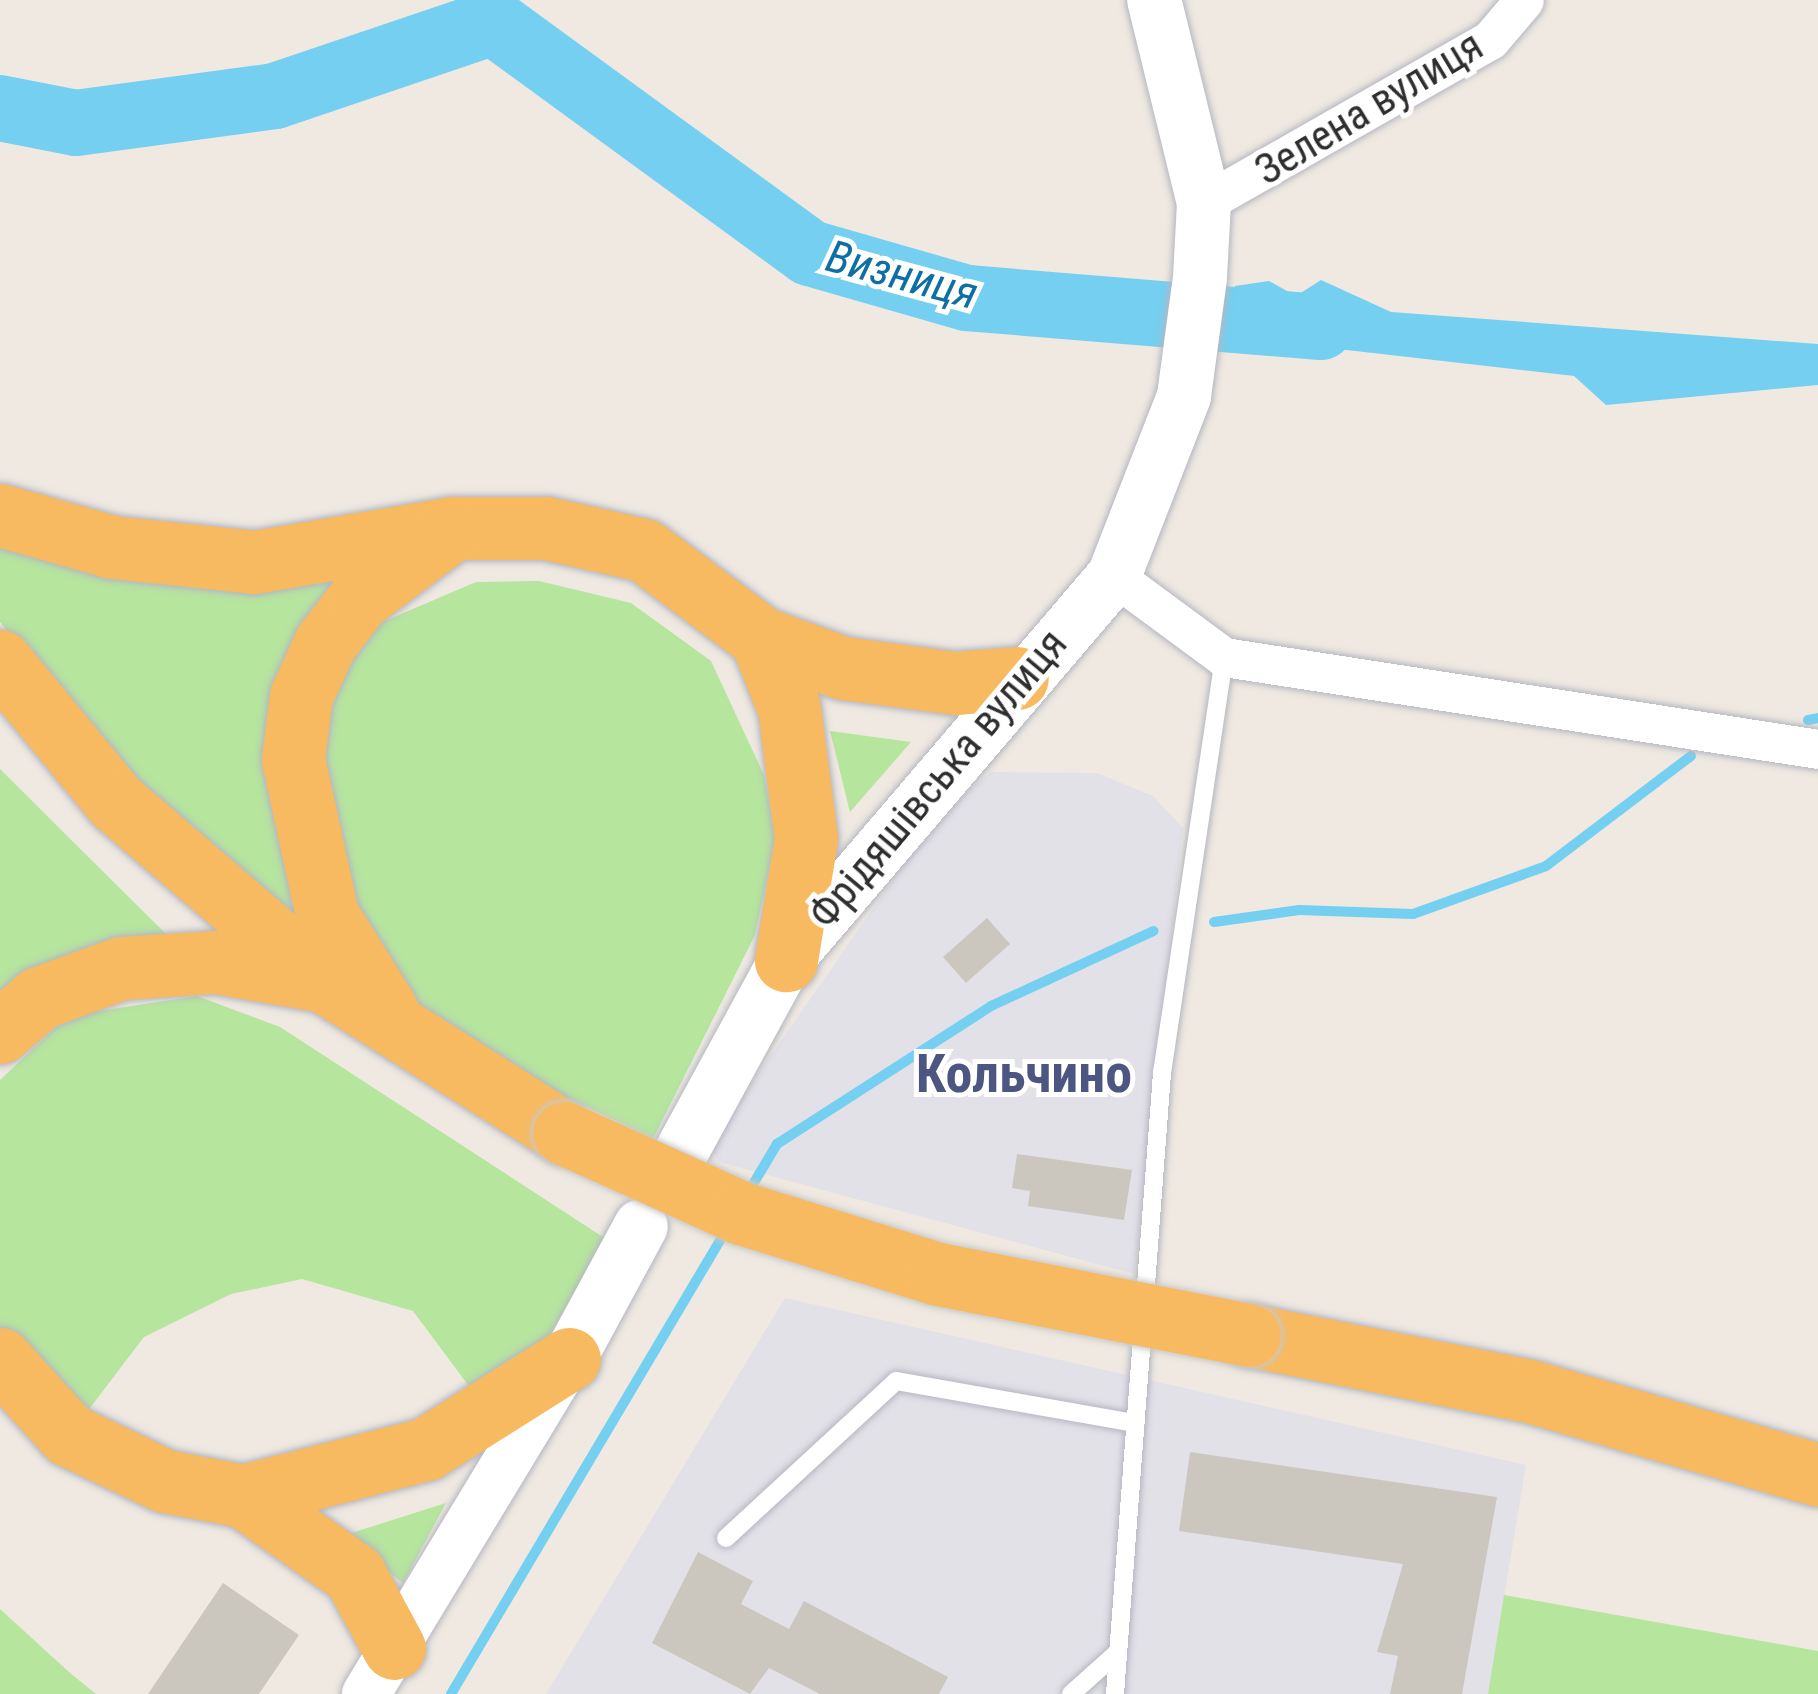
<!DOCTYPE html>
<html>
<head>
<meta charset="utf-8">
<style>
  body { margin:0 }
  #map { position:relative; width:1818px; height:1694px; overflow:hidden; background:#efe9e1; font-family:"Roboto Condensed",sans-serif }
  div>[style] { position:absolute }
  .industrial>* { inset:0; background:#e3e1e8 }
  .green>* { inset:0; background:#b6e59e }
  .water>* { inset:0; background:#75cff0 }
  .stream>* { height:10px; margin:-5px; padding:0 5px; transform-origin:5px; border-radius:5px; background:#75cff0 }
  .river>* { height:66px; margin:-33px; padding:0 33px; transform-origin:33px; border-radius:33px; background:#75cff0 }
  .building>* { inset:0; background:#cbc7bf }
  .roads { filter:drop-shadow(0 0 3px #b4b7c1) drop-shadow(0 0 3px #b4b7c1) }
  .service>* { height:18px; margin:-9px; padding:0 9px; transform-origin:9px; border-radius:9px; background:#fff }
  .minor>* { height:39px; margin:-19.5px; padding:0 19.5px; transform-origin:19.5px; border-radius:19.5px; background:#fff }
  .tertiary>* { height:48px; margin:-24px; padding:0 24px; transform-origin:24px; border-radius:24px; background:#fff }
  .secondary>* { height:54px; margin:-27px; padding:0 27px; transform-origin:27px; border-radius:27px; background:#fff }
  .trunk>* { height:63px; margin:-31.5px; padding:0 31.5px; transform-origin:31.5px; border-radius:31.5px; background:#f8ba60 }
  .bridges { filter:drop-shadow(0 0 3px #c9c9c9) drop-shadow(0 0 3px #c9c9c9) }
  .trunk-bridge>* { height:63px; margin:-31.5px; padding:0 31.5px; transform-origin:31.5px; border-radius:31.5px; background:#f8ba60 }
  span { translate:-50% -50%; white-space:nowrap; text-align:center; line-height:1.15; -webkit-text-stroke:10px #fff; paint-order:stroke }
  .street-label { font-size:42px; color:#2e2e2e }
  .water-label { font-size:45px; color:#0d6fa3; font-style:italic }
  .district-label { font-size:54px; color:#4d5680; font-weight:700 }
</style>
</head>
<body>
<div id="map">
  <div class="industrial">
    <div style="clip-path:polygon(991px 772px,1097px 773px,1153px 796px,1183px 828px,1134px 1274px,719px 1162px,709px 1144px,939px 814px)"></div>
    <div style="clip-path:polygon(785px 1298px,1526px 1465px,1488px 1694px,546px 1694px)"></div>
  </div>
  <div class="green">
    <div style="clip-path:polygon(0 542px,248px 584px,343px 581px,289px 685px,295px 915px,127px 780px,0 622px)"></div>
    <div style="clip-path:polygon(539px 581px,631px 603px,711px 661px,764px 775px,776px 838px,755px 935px,653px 1139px,419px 1027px,316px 828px,321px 700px,380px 623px,476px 582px)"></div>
    <div style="clip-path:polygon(830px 731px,911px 742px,850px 812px)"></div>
    <div style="clip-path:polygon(0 769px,177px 945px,0 1019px)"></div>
    <div style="clip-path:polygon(197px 996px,280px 1027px,606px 1239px,547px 1340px,480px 1401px,413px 1311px,302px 1279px,231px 1294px,144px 1337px,80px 1421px,0 1337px,0 1080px,56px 1027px,92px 1012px)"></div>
    <div style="clip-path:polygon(446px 1503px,403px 1583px,342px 1536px)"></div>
    <div style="clip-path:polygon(1504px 1595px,1818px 1651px,1818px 1694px,1488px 1694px)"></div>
    <div style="clip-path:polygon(0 1609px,70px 1673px,96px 1694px,0 1694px)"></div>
  </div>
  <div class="water">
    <div style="clip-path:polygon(1321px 280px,1391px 312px,1818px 344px,1818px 385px,1606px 405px,1574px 376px,1232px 337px,1235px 286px,1269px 281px,1296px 296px)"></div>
  </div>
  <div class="stream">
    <div style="left:1808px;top:720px;width:10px;rotate:-11deg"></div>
    <div style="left:1214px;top:922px;width:86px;rotate:-8deg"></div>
    <div style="left:1299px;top:910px;width:114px;rotate:2deg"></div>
    <div style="left:1413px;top:914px;width:141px;rotate:-19.8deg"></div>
    <div style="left:1546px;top:866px;width:182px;rotate:-37.2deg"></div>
    <div style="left:746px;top:1196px;width:61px;rotate:-59.2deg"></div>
    <div style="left:777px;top:1144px;width:255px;rotate:-32.8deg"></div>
    <div style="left:991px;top:1006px;width:179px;rotate:-24.8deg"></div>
    <div style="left:451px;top:1694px;width:543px;rotate:-59.33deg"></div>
  </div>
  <div class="river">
    <div style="left:0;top:108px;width:77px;rotate:11.2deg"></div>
    <div style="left:76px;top:123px;width:201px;rotate:-7.7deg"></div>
    <div style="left:275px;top:96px;width:230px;rotate:-18.7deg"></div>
    <div style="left:493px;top:22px;width:392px;rotate:36.1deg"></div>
    <div style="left:810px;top:253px;width:163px;rotate:16deg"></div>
    <div style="left:967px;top:298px;width:355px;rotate:4.7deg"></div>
  </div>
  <div class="building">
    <div style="clip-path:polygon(987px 918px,1010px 944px,966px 983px,943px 957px)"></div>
    <div style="clip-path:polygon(1017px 1154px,1132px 1170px,1124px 1220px,1028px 1206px,1030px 1191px,1012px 1188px)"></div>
    <div style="clip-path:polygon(1190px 1452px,1497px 1497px,1462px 1694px,1390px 1694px,1398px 1656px,1377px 1652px,1403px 1564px,1179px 1531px)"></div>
    <div style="clip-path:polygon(698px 1552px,753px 1581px,741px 1604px,789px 1629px,804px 1601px,948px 1677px,939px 1694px,820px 1694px,769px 1668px,750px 1694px,652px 1643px)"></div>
    <div style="clip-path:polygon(223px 1583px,299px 1635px,259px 1694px,148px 1694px)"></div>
  </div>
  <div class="roads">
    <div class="service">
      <div style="left:726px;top:1538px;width:231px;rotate:-42.7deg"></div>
      <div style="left:896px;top:1381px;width:243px;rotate:10deg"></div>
      <div style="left:1071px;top:1694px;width:63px;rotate:-41.8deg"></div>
      <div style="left:1115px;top:1694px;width:623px;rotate:-85.67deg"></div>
      <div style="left:1162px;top:1073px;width:421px;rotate:-81.5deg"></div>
    </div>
    <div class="minor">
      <div style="left:1204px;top:203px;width:329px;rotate:-29.7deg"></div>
      <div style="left:1490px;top:40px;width:52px;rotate:-49.6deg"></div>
      <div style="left:1114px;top:576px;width:137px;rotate:36.4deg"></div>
      <div style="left:1224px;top:657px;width:601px;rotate:8.8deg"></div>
    </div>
    <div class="tertiary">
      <div style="left:366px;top:1694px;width:386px;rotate:-58.8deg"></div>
    </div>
    <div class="secondary">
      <div style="left:678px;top:1158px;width:226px;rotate:-61.4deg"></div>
      <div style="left:786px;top:960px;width:505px;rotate:-49.5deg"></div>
      <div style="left:1114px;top:576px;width:193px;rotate:-68.7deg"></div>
      <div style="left:1184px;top:396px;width:120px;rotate:-82.3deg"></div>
      <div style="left:1200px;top:277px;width:74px;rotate:-86.9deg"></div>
      <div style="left:1204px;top:203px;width:209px;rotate:-103.8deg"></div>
      <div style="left:569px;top:1359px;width:151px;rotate:-61.6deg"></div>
    </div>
    <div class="trunk">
      <div style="left:0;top:515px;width:116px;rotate:15.9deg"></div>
      <div style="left:112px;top:547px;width:143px;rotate:6deg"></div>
      <div style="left:254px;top:562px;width:202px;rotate:-9.7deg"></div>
      <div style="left:453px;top:528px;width:93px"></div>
      <div style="left:546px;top:528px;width:100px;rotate:12.7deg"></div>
      <div style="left:644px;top:550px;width:146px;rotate:36.9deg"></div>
      <div style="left:761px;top:638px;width:87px;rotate:20.1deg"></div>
      <div style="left:843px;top:668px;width:113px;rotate:7.6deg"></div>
      <div style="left:955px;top:683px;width:62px;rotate:-4.6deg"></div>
      <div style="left:761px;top:638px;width:75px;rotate:68.2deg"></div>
      <div style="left:789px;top:708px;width:132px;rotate:82.6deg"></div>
      <div style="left:806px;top:839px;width:123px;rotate:99.4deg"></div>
      <div style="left:0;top:661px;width:183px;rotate:50.6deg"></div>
      <div style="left:116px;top:802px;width:274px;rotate:40.7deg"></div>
      <div style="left:324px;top:981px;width:284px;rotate:32.3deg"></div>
      <div style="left:387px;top:1011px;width:113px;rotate:-122deg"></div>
      <div style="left:327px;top:915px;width:160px;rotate:-102.3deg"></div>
      <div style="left:293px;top:759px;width:64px;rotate:-82.8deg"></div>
      <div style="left:301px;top:696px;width:58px;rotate:-65.6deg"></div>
      <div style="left:325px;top:643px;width:56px;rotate:-52.3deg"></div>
      <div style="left:359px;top:599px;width:110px;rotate:-36.9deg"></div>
      <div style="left:0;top:1032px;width:52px;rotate:-41.1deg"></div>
      <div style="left:39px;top:998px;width:87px;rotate:-20.1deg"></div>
      <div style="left:121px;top:968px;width:94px;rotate:-3.7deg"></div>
      <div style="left:215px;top:962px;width:111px;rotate:9.9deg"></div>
      <div style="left:1249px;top:1335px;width:290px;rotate:11.3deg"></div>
      <div style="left:1533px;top:1392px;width:297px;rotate:16.2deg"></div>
      <div style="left:0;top:1359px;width:103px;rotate:47.8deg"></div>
      <div style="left:69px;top:1435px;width:106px;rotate:25.6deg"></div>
      <div style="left:165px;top:1481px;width:79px;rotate:10.9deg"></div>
      <div style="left:243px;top:1496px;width:189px;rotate:-14.4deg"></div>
      <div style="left:426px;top:1449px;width:169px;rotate:-32.2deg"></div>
      <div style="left:243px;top:1496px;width:136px;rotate:35.1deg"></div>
      <div style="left:354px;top:1574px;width:84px;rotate:61.6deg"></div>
    </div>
  </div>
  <div class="bridges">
    <div class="trunk-bridge">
      <div style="left:564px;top:1133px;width:194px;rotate:24.3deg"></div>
      <div style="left:741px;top:1213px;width:206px;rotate:17.2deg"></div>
      <div style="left:938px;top:1274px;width:317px;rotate:11.1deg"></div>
    </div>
  </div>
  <div class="street-label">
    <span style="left:1369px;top:108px;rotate:-31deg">Зелена вулиця</span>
    <span style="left:938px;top:779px;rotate:-50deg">Фрідяшівська вулиця</span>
  </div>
  <div class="water-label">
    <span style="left:902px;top:275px;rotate:15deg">Визниця</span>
  </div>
  <div class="district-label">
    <span style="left:1024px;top:1074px">Кольчино</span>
  </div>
</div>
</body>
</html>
